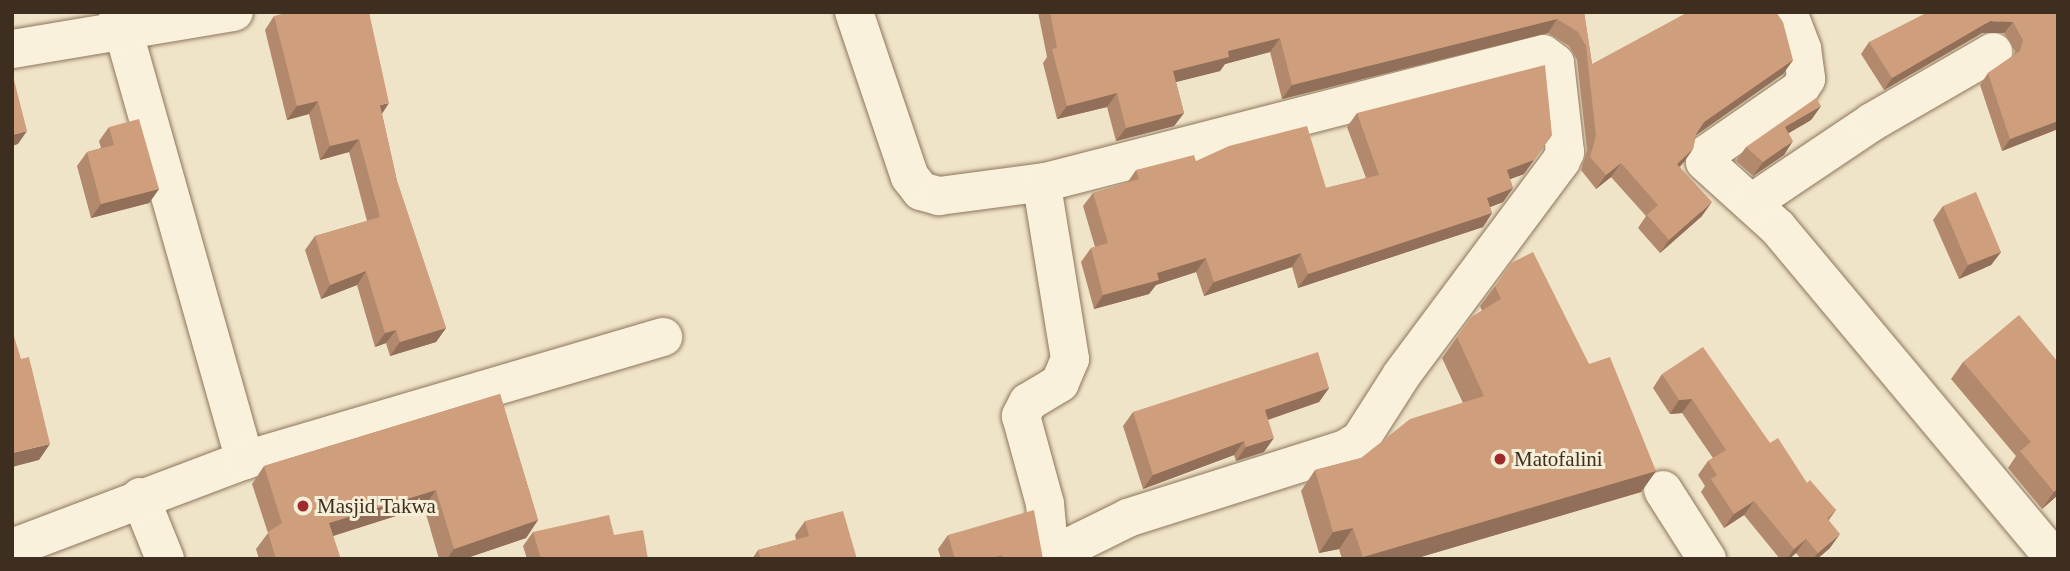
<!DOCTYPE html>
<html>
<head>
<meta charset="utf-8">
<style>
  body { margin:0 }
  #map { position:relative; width:2070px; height:571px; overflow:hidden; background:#f0e4c8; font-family:Georgia,serif }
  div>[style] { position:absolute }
  .roads { filter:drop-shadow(0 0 2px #8d765c) drop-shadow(0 0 2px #8d765c) }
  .minor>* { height:38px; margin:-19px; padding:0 19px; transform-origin:19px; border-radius:19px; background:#faf1dc }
  .wall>* { inset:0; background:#b2896c }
  .shaded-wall>* { inset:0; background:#916f58 }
  .building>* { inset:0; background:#cf9f7d }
  .dots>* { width:19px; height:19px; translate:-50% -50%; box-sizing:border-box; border:4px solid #f7eed8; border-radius:50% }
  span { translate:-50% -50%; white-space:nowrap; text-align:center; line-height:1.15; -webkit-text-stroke:6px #f7eed8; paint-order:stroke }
  .poi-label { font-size:21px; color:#3d2e20 }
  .left { translate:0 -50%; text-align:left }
  .frame { position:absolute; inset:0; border:14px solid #3d2e20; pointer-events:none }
</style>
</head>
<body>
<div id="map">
  <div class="roads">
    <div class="minor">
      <div style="left:118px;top:12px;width:466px;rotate:74.2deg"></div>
      <div style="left:854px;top:12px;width:174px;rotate:71.3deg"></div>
      <div style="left:910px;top:177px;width:18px;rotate:52deg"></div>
      <div style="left:921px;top:191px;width:19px;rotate:16deg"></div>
      <div style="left:939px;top:196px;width:108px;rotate:-7.5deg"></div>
      <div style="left:1046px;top:182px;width:513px;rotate:-14.44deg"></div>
      <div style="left:1543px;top:54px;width:15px;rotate:37deg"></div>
      <div style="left:1555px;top:63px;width:90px;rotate:83.6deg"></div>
      <div style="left:1565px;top:152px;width:10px;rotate:114deg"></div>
      <div style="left:1561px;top:161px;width:268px;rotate:126.7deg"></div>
      <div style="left:1401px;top:376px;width:76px;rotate:122.6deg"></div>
      <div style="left:1360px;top:440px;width:17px;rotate:149deg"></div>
      <div style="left:1345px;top:449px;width:228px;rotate:162.4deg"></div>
      <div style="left:1128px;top:518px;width:75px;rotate:153.8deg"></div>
      <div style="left:1061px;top:551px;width:9px;rotate:122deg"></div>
      <div style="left:1788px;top:12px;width:40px;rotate:69deg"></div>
      <div style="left:1802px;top:49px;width:30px;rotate:82deg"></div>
      <div style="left:1806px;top:79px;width:13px;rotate:122deg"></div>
      <div style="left:1799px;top:90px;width:112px;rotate:145.2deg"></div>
      <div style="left:1707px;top:154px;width:8px;rotate:104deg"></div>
      <div style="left:1705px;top:162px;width:98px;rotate:42.1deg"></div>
      <div style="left:1778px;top:228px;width:425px;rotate:50.1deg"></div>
      <div style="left:12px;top:49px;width:225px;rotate:-9.5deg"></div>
      <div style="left:1046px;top:182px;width:10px;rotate:107deg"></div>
      <div style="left:1043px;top:192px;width:169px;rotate:80.8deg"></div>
      <div style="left:1070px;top:359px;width:26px;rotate:113deg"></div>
      <div style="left:1060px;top:383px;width:37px;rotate:149deg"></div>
      <div style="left:1028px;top:402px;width:16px;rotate:117deg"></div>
      <div style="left:1021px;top:416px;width:91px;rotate:74.7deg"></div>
      <div style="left:1045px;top:504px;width:55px;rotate:84.8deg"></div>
      <div style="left:1753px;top:202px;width:143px;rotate:-33.9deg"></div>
      <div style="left:1872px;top:122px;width:140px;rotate:-30deg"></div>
      <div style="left:1663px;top:490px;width:82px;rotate:57.5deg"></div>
      <div style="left:140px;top:497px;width:67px;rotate:68deg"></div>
      <div style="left:12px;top:548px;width:249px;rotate:-20.7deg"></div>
      <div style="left:245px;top:460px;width:436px;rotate:-16.4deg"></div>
    </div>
  </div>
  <div class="wall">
    <div style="clip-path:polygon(1038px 12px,1584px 12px,1592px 64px,1793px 60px,1783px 74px,1696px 135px,1693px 149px,1680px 167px,1702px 216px,1660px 253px,1638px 228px,1646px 216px,1611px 177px,1596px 189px,1581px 170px,1587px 150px,1577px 60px,1569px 46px,1548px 33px,1282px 99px,1270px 52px,1225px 64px,1220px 71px,1176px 82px,1184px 113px,1174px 126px,1116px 141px,1107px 107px,1057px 119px,1043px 63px,1047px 57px)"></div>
    <div style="clip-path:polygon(2058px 12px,2058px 129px,2002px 151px,1980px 85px,1988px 73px,2014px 55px,2015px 51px,2004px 33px,1982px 33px,1884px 90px,1861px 54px,1869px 42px)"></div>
    <div style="clip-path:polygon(274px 16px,382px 114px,397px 181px,446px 328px,436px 342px,390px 356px,386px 343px,375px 347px,357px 285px,321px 299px,305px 250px,315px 236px,367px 221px,349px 152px,320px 160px,309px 114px,287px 120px,265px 30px)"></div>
    <div style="clip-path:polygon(1821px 106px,1811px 120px,1789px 133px,1784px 155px,1753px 176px,1736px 161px,1746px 147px)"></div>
    <div style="clip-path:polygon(1357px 113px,1524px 174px,1510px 179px,1513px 188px,1503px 202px,1490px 207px,1492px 213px,1483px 227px,1298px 288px,1292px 267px,1204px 296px,1196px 272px,1156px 285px,1149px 294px,1094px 309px,1081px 262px,1091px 248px,1095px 247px,1083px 206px,1093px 193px,1127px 183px,1136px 170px,1196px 161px,1326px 188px,1366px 178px,1347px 127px)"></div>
    <div style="clip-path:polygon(109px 127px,159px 189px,149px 203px,91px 218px,77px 166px,87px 152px,101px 148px,99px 141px)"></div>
    <div style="clip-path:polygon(1943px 206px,2001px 252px,1991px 265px,1959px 279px,1933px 220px)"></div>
    <div style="clip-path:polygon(1495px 286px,1589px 364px,1656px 471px,1641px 492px,1414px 559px,1342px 559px,1339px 549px,1319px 553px,1301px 491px,1315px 470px,1361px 458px,1463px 403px,1442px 358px,1457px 337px,1482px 311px,1480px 306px)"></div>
    <div style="clip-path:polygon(1963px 362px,2058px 362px,2058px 495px,2042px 509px,2008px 468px,2016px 456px,1951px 379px)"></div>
    <div style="clip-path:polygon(1662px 374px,1770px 443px,1807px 483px,1836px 510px,1829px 520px,1830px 548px,1817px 559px,1801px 559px,1796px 553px,1789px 559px,1780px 559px,1744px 515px,1724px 528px,1701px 492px,1705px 486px,1698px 475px,1708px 461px,1713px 458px,1682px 413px,1670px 414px,1653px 388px)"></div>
    <div style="clip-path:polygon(1329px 388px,1319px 402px,1268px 420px,1264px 452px,1236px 461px,1234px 455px,1143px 489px,1123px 426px,1133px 412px)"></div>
    <div style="clip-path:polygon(500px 394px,538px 520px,526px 538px,464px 559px,439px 559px,424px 507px,333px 536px,340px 557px,338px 559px,259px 559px,256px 549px,268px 533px,252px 484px,264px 466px)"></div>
    <div style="clip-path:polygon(805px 521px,857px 559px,752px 559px,758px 550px,796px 540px,795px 535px)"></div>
    <div style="clip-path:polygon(533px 532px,614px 535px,648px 559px,527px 559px,523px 546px)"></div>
    <div style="clip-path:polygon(948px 535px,1042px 557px,1043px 559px,941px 559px,938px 549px)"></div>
  </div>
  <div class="shaded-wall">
    <div style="clip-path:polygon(1557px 19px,1548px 33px,1282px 99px,1292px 85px)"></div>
    <div style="clip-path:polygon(1990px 21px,2013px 22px,2004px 33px,1982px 33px,1884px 90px,1892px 78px)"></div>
    <div style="clip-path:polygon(1280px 38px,1270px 52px,1225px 64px,1220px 71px,1164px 85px,1173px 71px,1228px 51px)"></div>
    <div style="clip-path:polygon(1793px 60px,1783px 74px,1695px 136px,1704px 122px)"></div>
    <div style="clip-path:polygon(1117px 93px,1107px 107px,1057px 119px,1067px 106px)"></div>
    <div style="clip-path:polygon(318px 101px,309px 114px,287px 120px,297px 106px)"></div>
    <div style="clip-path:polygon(389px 103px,380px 117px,380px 105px)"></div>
    <div style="clip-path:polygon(1821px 106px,1811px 120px,1775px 141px,1785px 127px)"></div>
    <div style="clip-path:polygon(1184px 113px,1174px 126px,1116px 141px,1126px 128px)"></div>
    <div style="clip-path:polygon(2058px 121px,2058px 129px,2002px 151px,2010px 139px)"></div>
    <div style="clip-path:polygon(27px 131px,18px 144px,12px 146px,12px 135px)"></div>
    <div style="clip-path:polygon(1552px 135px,1524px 174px,1497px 184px,1507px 170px)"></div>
    <div style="clip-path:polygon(359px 139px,349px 152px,320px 160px,330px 146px)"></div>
    <div style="clip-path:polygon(1793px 141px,1784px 155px,1753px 176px,1763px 162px)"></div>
    <div style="clip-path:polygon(1693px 149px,1684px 162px,1668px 178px,1677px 164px)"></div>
    <div style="clip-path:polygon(1621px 163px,1611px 177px,1596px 189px,1606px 175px)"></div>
    <div style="clip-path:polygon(1513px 188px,1503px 202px,1478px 212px,1487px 198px)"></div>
    <div style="clip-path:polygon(159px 189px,149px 203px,91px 218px,101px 204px)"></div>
    <div style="clip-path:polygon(1712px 202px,1702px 216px,1660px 253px,1669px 240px)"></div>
    <div style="clip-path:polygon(1492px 213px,1483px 227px,1298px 288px,1308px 274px)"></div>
    <div style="clip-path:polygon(2001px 252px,1991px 265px,1959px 279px,1968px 265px)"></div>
    <div style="clip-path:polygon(1301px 253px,1292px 267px,1204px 296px,1214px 282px)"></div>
    <div style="clip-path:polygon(1206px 258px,1196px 272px,1156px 285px,1149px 294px,1094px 309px,1103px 295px,1157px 273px)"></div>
    <div style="clip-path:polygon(366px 271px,357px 285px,321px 299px,330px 285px)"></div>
    <div style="clip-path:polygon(446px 328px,436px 342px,390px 356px,400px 342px)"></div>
    <div style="clip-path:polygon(396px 330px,386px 343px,375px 347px,385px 333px)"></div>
    <div style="clip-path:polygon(1329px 388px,1319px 402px,1255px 424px,1265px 410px)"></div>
    <div style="clip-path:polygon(1692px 399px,1682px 413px,1670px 414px,1679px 400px)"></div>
    <div style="clip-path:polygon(1274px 438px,1264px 452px,1236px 461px,1246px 447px)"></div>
    <div style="clip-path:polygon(1244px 441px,1234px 455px,1143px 489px,1153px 475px)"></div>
    <div style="clip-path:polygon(50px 444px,39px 460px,12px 467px,12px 453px)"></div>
    <div style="clip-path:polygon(1656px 471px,1641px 492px,1414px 559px,1362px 559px,1363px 557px)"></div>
    <div style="clip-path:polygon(2058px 488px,2058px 495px,2042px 509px,2054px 492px)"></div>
    <div style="clip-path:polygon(436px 490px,424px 507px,317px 541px,329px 523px)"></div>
    <div style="clip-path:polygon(1754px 501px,1744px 515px,1724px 528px,1734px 514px)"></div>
    <div style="clip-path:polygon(538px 520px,526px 538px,464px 559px,447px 559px,454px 549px)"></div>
    <div style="clip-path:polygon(1353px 528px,1339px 549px,1319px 553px,1333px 532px)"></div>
    <div style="clip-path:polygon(1840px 534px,1830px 548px,1817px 559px,1813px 559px,1818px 553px)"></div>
    <div style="clip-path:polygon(1806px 539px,1796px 553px,1789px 559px,1787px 559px,1794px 549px)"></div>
  </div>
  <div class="building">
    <div style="clip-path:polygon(290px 12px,369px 12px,389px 103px,380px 105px,397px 181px,446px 328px,400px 342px,396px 330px,385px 333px,366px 271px,330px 285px,315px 236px,380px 217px,359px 139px,330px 146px,318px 101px,297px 106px,274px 16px)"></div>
    <div style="clip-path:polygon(1050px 12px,1584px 12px,1592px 64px,1688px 12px,1776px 12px,1783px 22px,1793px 60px,1704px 122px,1696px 134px,1693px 149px,1677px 164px,1712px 202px,1669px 240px,1647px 215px,1658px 205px,1621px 163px,1606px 175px,1590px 157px,1596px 136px,1586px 46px,1578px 32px,1557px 19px,1292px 85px,1280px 38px,1228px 51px,1229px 57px,1173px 71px,1184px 113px,1126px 128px,1117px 93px,1067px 106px,1052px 49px,1057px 48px)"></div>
    <div style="clip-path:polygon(1928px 12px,2058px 12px,2058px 121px,2010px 139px,1988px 73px,2020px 51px,2023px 40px,2013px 22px,1990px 21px,1892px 78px,1869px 42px)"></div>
    <div style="clip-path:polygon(1545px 65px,1552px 135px,1534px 160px,1507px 170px,1513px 188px,1487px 198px,1492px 213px,1308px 274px,1301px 253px,1214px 282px,1206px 258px,1157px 273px,1159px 280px,1103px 295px,1091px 248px,1108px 243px,1093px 193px,1139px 179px,1136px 170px,1194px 155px,1196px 161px,1229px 146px,1307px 126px,1326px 188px,1379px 175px,1357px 113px)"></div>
    <div style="clip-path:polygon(12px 72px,27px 131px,12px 135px)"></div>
    <div style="clip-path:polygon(1816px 98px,1821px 106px,1785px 127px,1793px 141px,1763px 162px,1746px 147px)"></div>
    <div style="clip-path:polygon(139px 119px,159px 189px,101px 204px,87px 152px,114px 145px,109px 127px)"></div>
    <div style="clip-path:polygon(1976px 192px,2001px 252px,1968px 265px,1943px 206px)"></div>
    <div style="clip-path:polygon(1533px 252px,1589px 364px,1610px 357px,1656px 471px,1363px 557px,1353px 528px,1333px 532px,1315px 470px,1361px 458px,1410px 419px,1484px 396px,1457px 337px,1471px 317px,1501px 299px,1495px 286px,1511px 263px)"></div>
    <div style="clip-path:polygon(2019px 315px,2058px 362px,2058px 488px,2054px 492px,2020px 451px,2031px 442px,1963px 362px)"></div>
    <div style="clip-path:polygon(12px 330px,21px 359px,29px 357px,50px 444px,12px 453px)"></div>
    <div style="clip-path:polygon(1703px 347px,1770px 443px,1778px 438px,1807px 483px,1810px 480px,1836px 510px,1827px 518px,1840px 534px,1818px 553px,1806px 539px,1794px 549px,1754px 501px,1734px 514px,1711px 479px,1717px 475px,1708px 461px,1726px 450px,1692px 399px,1679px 400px,1662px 374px)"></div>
    <div style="clip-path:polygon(1318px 352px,1329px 388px,1265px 410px,1274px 438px,1246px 447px,1244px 441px,1153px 475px,1133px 412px)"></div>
    <div style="clip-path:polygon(500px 394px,538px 520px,454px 549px,436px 490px,329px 523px,340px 557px,334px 559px,276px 559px,268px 532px,282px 523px,264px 466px)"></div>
    <div style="clip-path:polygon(1034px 510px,1043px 559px,1002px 559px,1002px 555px,989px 559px,955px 559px,948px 535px)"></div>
    <div style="clip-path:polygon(843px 511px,857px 559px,753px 559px,760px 557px,758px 550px,809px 536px,805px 521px)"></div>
    <div style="clip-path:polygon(609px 515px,614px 535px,643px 530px,648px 559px,541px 559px,533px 532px)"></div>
  </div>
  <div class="dots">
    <div style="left:1500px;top:459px;background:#9e2a2b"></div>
    <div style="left:303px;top:506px;background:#9e2a2b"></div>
  </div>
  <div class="poi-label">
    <span class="left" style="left:1514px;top:459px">Matofalini</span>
    <span class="left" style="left:317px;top:506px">Masjid Takwa</span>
  </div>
  <div class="frame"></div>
</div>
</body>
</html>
